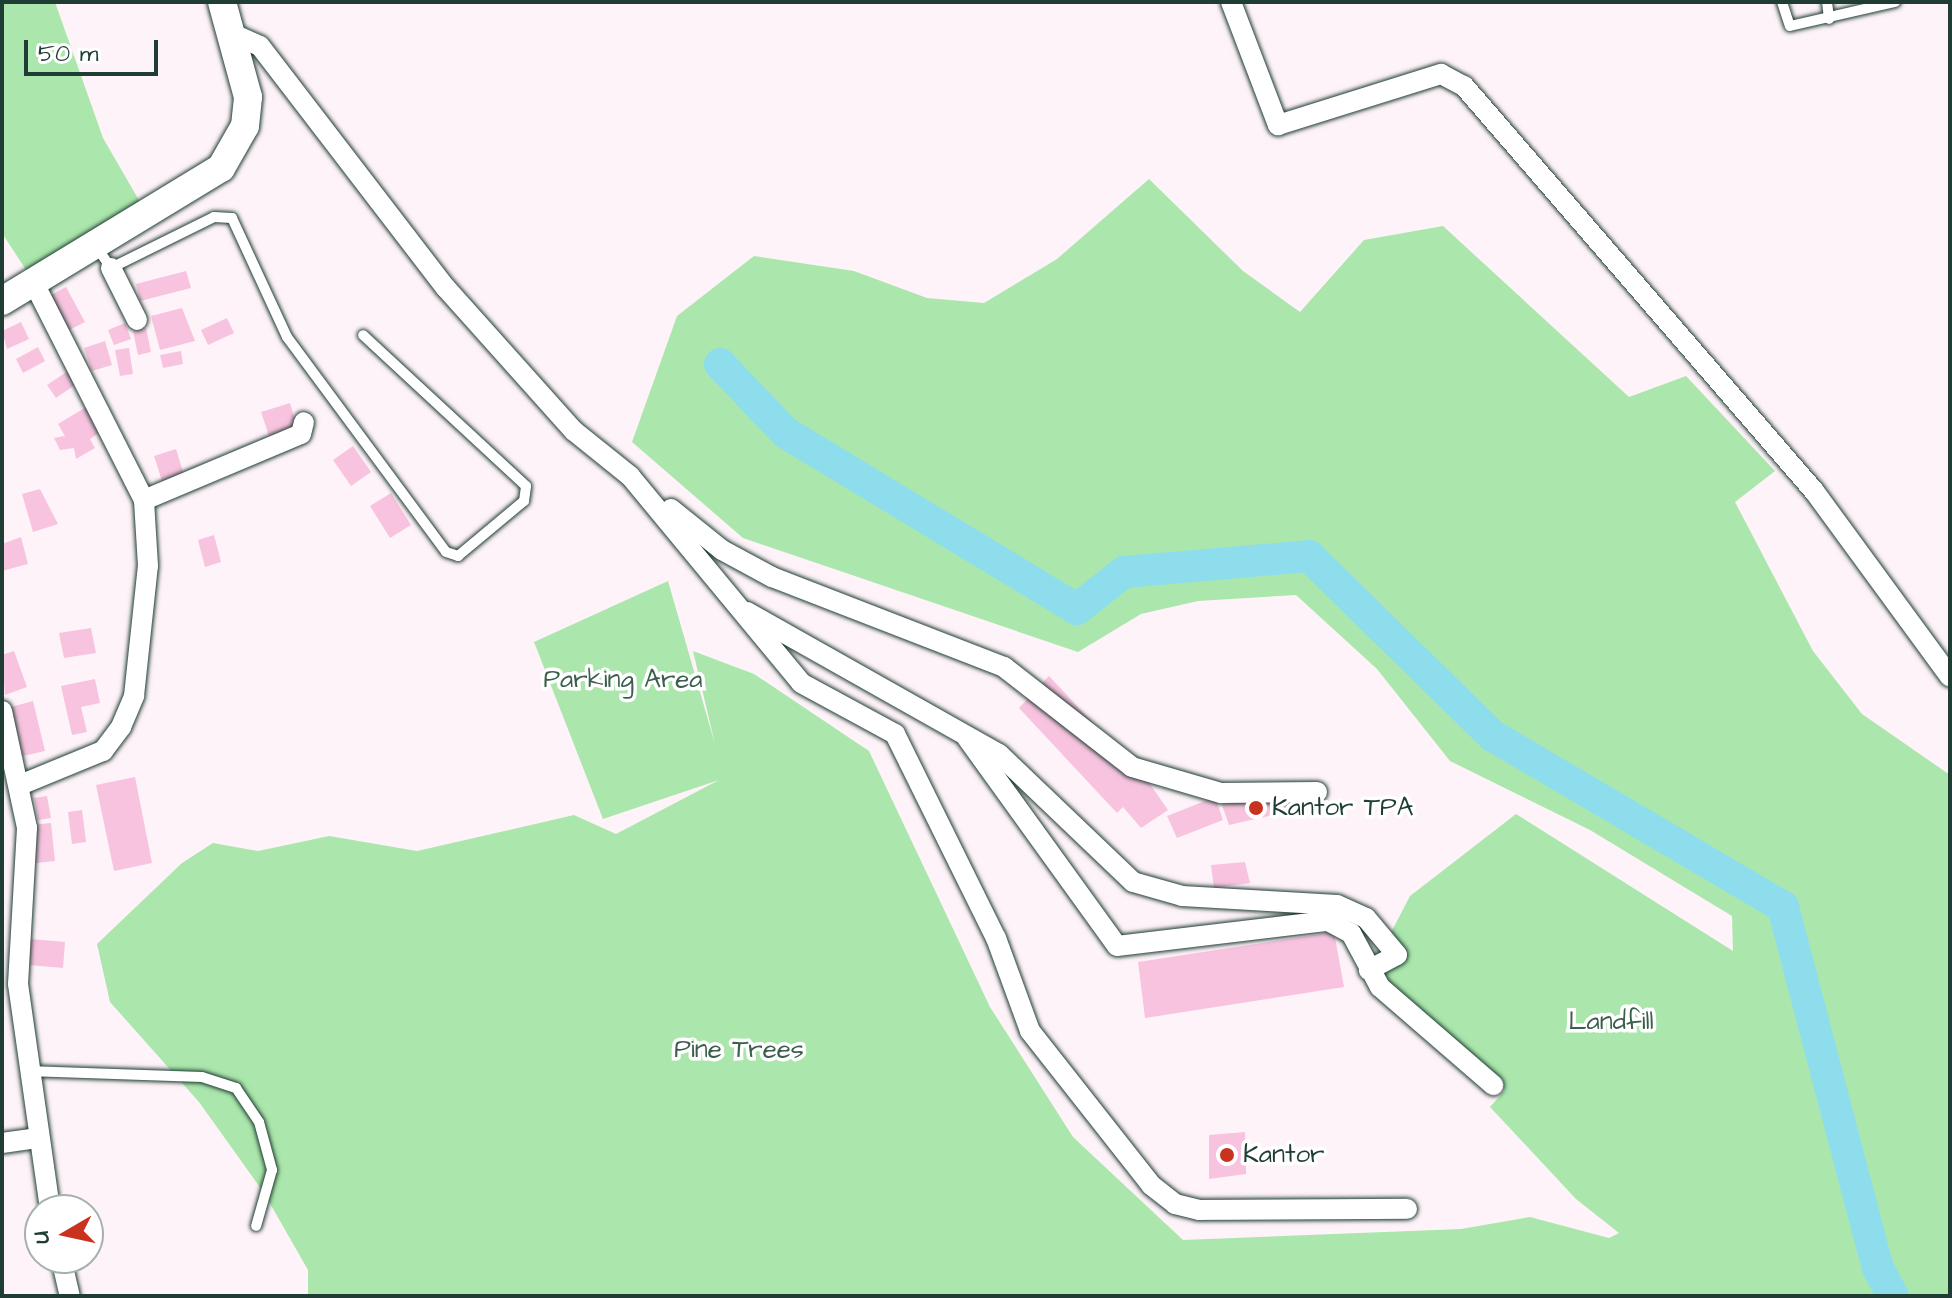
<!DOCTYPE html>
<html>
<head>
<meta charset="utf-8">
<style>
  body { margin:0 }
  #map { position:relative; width:1952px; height:1298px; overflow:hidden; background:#fef3f9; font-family:"Architects Daughter",sans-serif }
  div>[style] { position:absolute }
  .green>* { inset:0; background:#abe7ac }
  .river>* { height:32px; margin:-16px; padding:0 16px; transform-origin:16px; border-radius:16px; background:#8edded }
  .building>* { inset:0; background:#f8c3df }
  .roads { filter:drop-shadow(0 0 2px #1f3d34) drop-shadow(0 0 2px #1f3d34) }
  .lane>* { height:10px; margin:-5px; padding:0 5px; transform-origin:5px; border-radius:5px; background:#fff }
  .street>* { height:20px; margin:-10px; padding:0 10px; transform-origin:10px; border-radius:10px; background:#fff }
  .secondary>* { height:28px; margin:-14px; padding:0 14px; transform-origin:14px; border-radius:14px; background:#fff }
  .dots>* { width:22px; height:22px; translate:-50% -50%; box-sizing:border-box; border:4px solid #fff; border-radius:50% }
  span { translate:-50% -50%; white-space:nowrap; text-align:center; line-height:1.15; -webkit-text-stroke:7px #fff; paint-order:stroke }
  .park-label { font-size:26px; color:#3b5f4c }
  .poi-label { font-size:26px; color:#1f3d34 }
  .left { translate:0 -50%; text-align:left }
  .frame { position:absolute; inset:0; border:4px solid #1f3d34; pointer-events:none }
  .north { position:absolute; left:24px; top:1194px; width:80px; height:80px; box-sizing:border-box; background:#fff; border:2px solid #a5b1ae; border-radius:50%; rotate:261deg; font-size:22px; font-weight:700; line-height:32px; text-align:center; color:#1f3d34 }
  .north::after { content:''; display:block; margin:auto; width:28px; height:36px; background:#c8321e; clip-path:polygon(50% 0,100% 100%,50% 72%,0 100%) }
  .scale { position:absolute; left:24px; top:40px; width:134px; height:36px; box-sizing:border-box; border:4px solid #1f3d34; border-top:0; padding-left:10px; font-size:24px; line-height:28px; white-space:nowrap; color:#1f3d34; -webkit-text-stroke:6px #fff; paint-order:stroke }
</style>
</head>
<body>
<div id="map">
  <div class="green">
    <div style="clip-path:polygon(2px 2px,55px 2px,103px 138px,140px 202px,28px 273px,2px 233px)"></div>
    <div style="clip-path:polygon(1149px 179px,1243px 271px,1300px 312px,1364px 240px,1443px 226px,1629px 397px,1686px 376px,1775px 471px,1735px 502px,1813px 651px,1862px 714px,1950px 775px,1950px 1296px,308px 1296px,308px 1270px,264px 1193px,199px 1102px,110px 1002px,97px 944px,182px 863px,213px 843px,258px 851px,329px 836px,417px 851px,574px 815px,616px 834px,719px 780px,603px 819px,534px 642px,668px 581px,715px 744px,693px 651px,754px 674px,869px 751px,990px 1007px,1073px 1137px,1183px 1240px,1461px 1229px,1530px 1217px,1609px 1238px,1619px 1233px,1576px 1199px,1490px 1107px,1505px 1090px,1371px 971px,1410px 896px,1516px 814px,1733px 951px,1732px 916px,1590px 830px,1450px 761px,1377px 669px,1296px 595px,1198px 601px,1141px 614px,1078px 652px,743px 538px,632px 442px,677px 316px,754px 256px,854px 271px,927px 298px,984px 303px,1057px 259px)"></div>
  </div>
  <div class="river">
    <div style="left:720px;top:364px;width:95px;rotate:46.3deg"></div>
    <div style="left:786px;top:433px;width:340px;rotate:31.2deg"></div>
    <div style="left:1077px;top:609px;width:60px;rotate:-38.2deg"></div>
    <div style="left:1124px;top:572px;width:186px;rotate:-4.9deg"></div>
    <div style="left:1309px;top:556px;width:257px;rotate:44.4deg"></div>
    <div style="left:1493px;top:736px;width:337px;rotate:30.5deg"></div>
    <div style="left:1783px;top:907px;width:373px;rotate:75.3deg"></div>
    <div style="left:1878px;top:1268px;width:32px;rotate:62deg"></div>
  </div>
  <div class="building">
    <div style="clip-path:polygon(186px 271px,191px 288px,140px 301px,136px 284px)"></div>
    <div style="clip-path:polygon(66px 287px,85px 322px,69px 330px,51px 295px)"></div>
    <div style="clip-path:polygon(182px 308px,195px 341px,160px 350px,151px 316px)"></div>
    <div style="clip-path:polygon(227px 318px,234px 333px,208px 345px,201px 330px)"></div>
    <div style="clip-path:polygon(21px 322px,29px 339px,7px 349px,2px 331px)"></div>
    <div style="clip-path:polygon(125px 323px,131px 339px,114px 345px,108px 330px)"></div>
    <div style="clip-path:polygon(146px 328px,151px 352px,138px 355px,133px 331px)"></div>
    <div style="clip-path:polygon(105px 341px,112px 365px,92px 371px,84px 348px)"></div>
    <div style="clip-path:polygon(38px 347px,45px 361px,23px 373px,16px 359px)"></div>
    <div style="clip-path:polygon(129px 348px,133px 374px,120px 376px,115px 350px)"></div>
    <div style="clip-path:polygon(181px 351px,183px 364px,163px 368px,160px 355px)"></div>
    <div style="clip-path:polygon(71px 369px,79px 382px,56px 398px,47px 385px)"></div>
    <div style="clip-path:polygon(290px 403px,297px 427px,269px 436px,261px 412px)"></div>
    <div style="clip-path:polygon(88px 406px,102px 431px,90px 439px,95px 448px,76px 459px,74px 448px,60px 450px,54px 438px,65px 436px,58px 424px)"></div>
    <div style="clip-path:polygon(353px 446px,371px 472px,351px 486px,333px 460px)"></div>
    <div style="clip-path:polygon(176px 449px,184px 475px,162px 481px,154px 456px)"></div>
    <div style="clip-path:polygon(40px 489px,58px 524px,33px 532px,22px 494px)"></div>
    <div style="clip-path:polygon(391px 493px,411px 525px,390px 538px,370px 506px)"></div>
    <div style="clip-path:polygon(214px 535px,221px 562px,205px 567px,198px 540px)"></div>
    <div style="clip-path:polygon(21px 537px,28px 564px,2px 571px,2px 544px)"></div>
    <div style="clip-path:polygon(91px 628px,96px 653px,64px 658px,59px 633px)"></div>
    <div style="clip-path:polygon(14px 651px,27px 687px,5px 695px,2px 655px)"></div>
    <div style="clip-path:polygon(1049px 676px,1150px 784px,1168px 810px,1141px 828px,1123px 807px,1117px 813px,1019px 708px)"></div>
    <div style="clip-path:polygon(95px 679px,100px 703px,81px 707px,87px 732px,72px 735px,61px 686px)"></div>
    <div style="clip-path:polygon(33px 701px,45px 751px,23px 756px,11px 707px)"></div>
    <div style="clip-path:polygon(135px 777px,152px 863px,114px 871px,96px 785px)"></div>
    <div style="clip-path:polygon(1280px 792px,1290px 811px,1229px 825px,1222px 805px)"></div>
    <div style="clip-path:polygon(47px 796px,51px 818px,38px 820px,34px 798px)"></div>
    <div style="clip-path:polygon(1215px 797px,1223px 820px,1177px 838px,1167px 816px)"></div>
    <div style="clip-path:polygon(82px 810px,86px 842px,72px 844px,68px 812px)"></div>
    <div style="clip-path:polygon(51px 823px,55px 861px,36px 863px,32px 825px)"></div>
    <div style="clip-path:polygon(1245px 862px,1250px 883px,1214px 888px,1211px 865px)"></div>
    <div style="clip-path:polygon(1334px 932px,1344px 987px,1145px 1018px,1138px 962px)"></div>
    <div style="clip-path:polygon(30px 939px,65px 942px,63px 968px,28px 965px)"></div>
    <div style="clip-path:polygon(1245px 1132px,1246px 1174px,1209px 1179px,1209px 1135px)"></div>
  </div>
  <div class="roads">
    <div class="lane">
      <div style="left:1782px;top:2px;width:25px;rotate:72deg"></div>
      <div style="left:1790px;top:26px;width:108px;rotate:-12.9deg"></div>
      <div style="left:1827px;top:2px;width:17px;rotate:83deg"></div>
      <div style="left:95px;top:245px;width:28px;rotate:55deg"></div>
      <div style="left:111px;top:268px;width:115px;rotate:-26.3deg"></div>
      <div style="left:214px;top:217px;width:18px;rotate:3deg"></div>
      <div style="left:232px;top:218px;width:131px;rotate:65.2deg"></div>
      <div style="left:287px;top:337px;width:267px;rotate:53.5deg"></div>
      <div style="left:446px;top:552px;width:13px;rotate:18deg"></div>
      <div style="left:458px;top:556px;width:86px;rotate:-39.8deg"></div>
      <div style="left:524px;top:501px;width:15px;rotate:-82deg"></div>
      <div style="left:526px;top:486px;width:222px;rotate:-137.2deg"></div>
      <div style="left:27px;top:1071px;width:175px;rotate:2deg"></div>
      <div style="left:202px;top:1077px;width:36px;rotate:18deg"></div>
      <div style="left:236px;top:1088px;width:41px;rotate:55.9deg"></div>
      <div style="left:259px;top:1122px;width:50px;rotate:74.8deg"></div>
      <div style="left:272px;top:1170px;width:58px;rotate:105.9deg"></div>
    </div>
    <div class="street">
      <div style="left:1231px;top:2px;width:132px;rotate:69.1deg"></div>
      <div style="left:1278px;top:125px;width:171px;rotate:-17.4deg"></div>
      <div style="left:1441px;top:74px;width:26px;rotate:28deg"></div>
      <div style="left:1464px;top:86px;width:535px;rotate:49.17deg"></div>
      <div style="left:1814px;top:491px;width:230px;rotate:53.8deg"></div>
      <div style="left:235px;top:35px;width:27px;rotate:24deg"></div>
      <div style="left:260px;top:46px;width:305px;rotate:52.5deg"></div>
      <div style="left:446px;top:288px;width:192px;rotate:48.2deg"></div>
      <div style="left:574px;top:431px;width:72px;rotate:38.8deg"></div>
      <div style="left:630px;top:476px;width:268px;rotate:50.4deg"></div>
      <div style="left:801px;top:683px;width:107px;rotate:28.5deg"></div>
      <div style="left:895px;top:734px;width:228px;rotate:63.7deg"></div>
      <div style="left:996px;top:938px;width:99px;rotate:69.9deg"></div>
      <div style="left:1030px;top:1031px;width:196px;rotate:51.8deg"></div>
      <div style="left:1151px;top:1185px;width:31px;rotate:38deg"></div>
      <div style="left:1175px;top:1204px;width:25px;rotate:14deg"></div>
      <div style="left:1199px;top:1210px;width:208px;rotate:-0.3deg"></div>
      <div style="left:111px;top:268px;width:58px;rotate:63.4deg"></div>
      <div style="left:144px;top:500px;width:170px;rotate:-22.8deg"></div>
      <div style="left:301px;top:434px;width:12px;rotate:-76deg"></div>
      <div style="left:671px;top:509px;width:65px;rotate:38.8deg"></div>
      <div style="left:722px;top:550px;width:57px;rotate:28.4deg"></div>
      <div style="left:772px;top:577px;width:249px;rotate:21.2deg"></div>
      <div style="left:1004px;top:667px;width:162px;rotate:38deg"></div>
      <div style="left:1132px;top:767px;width:93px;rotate:16.3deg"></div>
      <div style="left:1221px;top:793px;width:96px;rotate:-0.6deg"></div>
      <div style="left:747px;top:612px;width:289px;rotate:29.4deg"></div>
      <div style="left:999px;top:754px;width:185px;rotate:43.7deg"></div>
      <div style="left:1133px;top:882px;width:51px;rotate:15.9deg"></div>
      <div style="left:1182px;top:896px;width:155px;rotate:3.3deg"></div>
      <div style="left:1337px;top:905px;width:32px;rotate:24deg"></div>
      <div style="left:1366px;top:918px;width:48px;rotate:50deg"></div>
      <div style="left:1397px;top:955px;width:32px;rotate:152deg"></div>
      <div style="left:2px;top:711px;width:120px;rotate:77.9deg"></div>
      <div style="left:27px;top:828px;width:156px;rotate:93.3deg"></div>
      <div style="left:18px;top:984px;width:228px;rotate:81.9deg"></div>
      <div style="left:967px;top:738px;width:256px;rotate:54.2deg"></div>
      <div style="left:1117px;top:946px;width:212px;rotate:-6.8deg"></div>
      <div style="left:1328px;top:921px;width:26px;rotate:28deg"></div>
      <div style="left:1351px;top:933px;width:61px;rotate:61.8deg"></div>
      <div style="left:1380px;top:987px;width:150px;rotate:40.9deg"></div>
      <div style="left:20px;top:785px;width:90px;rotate:-22.3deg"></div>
      <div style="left:103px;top:751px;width:30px;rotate:-53deg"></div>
      <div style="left:121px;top:727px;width:34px;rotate:-67deg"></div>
      <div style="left:134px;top:696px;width:131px;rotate:-83.9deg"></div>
      <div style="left:148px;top:566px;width:66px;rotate:-93.5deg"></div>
      <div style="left:144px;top:500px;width:246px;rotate:-116.9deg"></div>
      <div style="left:2px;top:1143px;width:35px;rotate:-8deg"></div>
      <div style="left:61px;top:1258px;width:39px;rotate:77deg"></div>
    </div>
    <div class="secondary">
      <div style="left:2px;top:301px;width:256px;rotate:-31.3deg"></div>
      <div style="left:221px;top:168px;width:48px;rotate:-60.3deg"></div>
      <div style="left:245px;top:126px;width:29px;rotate:-84deg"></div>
      <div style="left:248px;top:97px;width:98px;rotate:-105.3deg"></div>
    </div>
  </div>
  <div class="dots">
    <div style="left:1256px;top:808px;background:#c8321e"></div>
    <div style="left:1227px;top:1155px;background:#c8321e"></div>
  </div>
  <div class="park-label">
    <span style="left:623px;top:680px">Parking Area</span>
    <span style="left:1611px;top:1022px">Landfill</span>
    <span style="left:739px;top:1050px">Pine Trees</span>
  </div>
  <div class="poi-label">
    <span class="left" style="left:1272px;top:808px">Kantor TPA</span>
    <span class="left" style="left:1243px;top:1155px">Kantor</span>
  </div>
  <div class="frame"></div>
  <div class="north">U</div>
  <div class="scale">50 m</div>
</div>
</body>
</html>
